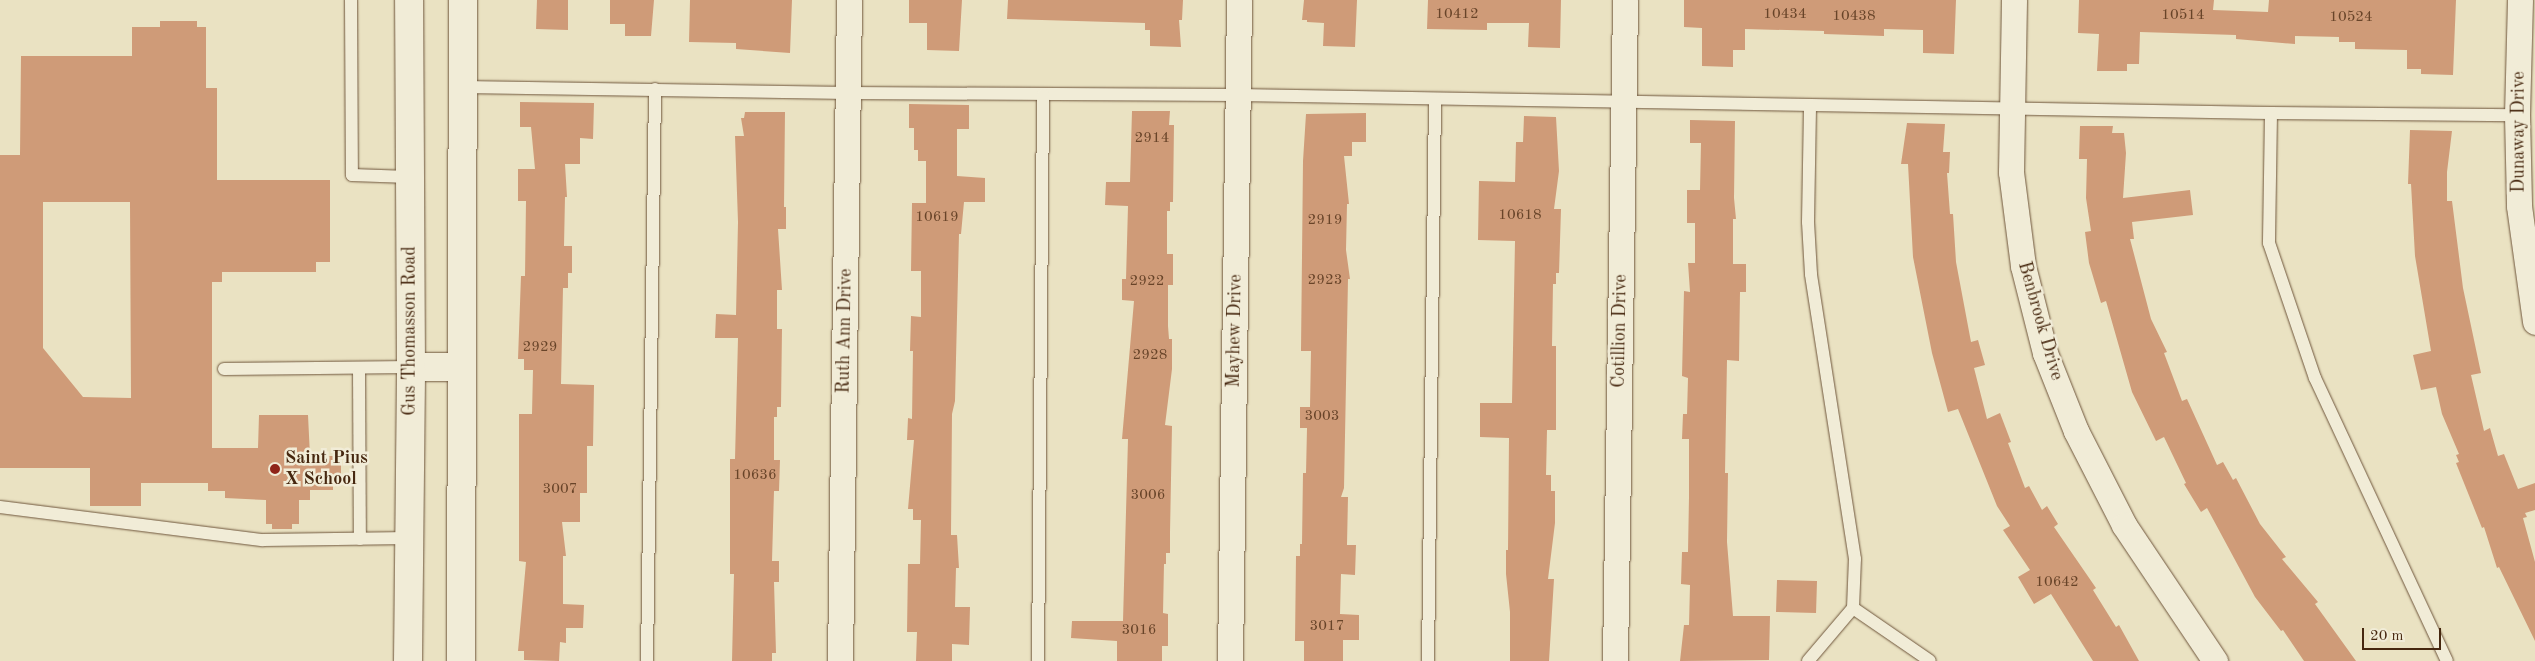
<!DOCTYPE html>
<html>
<head>
<meta charset="utf-8">
<style>
  body { margin:0 }
  #map { position:relative; width:2535px; height:661px; overflow:hidden; background:#eae2c2; font-family:"Old Standard TT",serif }
  div>[style] { position:absolute }
  .building>* { inset:0; background:#cf9b78 }
  .roads { filter:drop-shadow(0 0 1px #6f563c) drop-shadow(0 0 1px #6f563c) }
  .service>* { height:12px; margin:-6px; padding:0 6px; transform-origin:6px; border-radius:6px; background:#f1ecd7 }
  .minor>* { height:25px; margin:-12.5px; padding:0 12.5px; transform-origin:12.5px; border-radius:12.5px; background:#f1ecd7 }
  .tertiary>* { height:28px; margin:-14px; padding:0 14px; transform-origin:14px; border-radius:14px; background:#f1ecd7 }
  .secondary>* { height:28px; margin:-14px; padding:0 14px; transform-origin:14px; border-radius:14px; background:#f1ecd7 }
  .dots>* { width:14px; height:14px; translate:-50% -50%; box-sizing:border-box; border:2px solid #f1ecd7; border-radius:50% }
  span { translate:-50% -50%; white-space:nowrap; text-align:center; line-height:1.15; -webkit-text-stroke:5px #f1ecd7; paint-order:stroke }
  .number-label { font-size:15px; color:#684429 }
  .number-label span { -webkit-text-stroke-width:0 }
  .street-label { font-size:18px; color:#46270f }
  .poi-label { font-size:18px; color:#46270f; font-weight:700 }
  .left { translate:0 -50%; text-align:left }
  .scale { position:absolute; left:2362px; top:628px; width:79px; height:22px; box-sizing:border-box; border:2px solid #46270f; border-top:0; padding-left:6px; font-size:15px; line-height:18px; white-space:nowrap; color:#46270f; -webkit-text-stroke:4px #f1ecd7; paint-order:stroke }
</style>
</head>
<body>
<div id="map">
  <div class="building">
    <div style="clip-path:polygon(537px 0,568px 0,568px 30px,536px 29px)"></div>
    <div style="clip-path:polygon(610px 0,654px 0,651px 36px,625px 36px,625px 24px,610px 24px)"></div>
    <div style="clip-path:polygon(690px 0,792px 0,790px 53px,736px 49px,736px 43px,689px 42px)"></div>
    <div style="clip-path:polygon(909px 0,962px 0,959px 51px,927px 50px,927px 23px,909px 23px)"></div>
    <div style="clip-path:polygon(1008px 0,1183px 0,1182px 20px,1179px 20px,1181px 47px,1150px 46px,1150px 30px,1145px 30px,1145px 23px,1007px 19px)"></div>
    <div style="clip-path:polygon(1304px 0,1357px 0,1355px 47px,1323px 46px,1324px 23px,1307px 22px,1307px 20px,1302px 20px)"></div>
    <div style="clip-path:polygon(1428px 0,1561px 0,1560px 48px,1528px 47px,1529px 23px,1487px 23px,1487px 30px,1427px 29px)"></div>
    <div style="clip-path:polygon(1684px 0,1956px 0,1954px 54px,1923px 53px,1923px 30px,1884px 29px,1884px 36px,1824px 34px,1824px 31px,1745px 29px,1745px 50px,1733px 50px,1733px 67px,1702px 66px,1702px 28px,1684px 27px)"></div>
    <div style="clip-path:polygon(2079px 0,2214px 0,2213px 10px,2268px 12px,2269px 0,2456px 0,2453px 75px,2421px 74px,2421px 69px,2407px 69px,2407px 50px,2355px 49px,2355px 42px,2339px 42px,2339px 37px,2295px 36px,2295px 44px,2236px 39px,2236px 35px,2140px 32px,2139px 64px,2127px 64px,2127px 71px,2097px 71px,2099px 34px,2078px 33px)"></div>
    <div style="clip-path:polygon(evenodd,160px 21px,197px 21px,197px 27px,206px 27px,206px 88px,217px 88px,217px 180px,330px 180px,330px 262px,316px 262px,316px 272px,222px 272px,222px 282px,212px 282px,212px 448px,258px 448px,259px 415px,308px 415px,310px 456px,333px 456px,333px 464px,341px 464px,341px 484px,333px 484px,333px 490px,310px 490px,310px 500px,299px 500px,299px 524px,292px 524px,292px 529px,272px 529px,272px 524px,266px 524px,266px 500px,225px 498px,225px 491px,208px 491px,208px 483px,141px 483px,141px 506px,90px 506px,90px 468px,0 468px,0 155px,20px 155px,21px 56px,132px 56px,132px 27px,160px 27px,160px 21px,43px 202px,130px 202px,131px 398px,83px 397px,43px 348px,43px 202px)"></div>
    <div style="clip-path:polygon(520px 102px,594px 103px,593px 139px,580px 138px,580px 164px,565px 164px,567px 197px,565px 197px,564px 246px,572px 246px,572px 273px,568px 273px,568px 288px,563px 288px,561px 384px,594px 385px,593px 446px,587px 446px,587px 493px,580px 493px,580px 522px,562px 522px,566px 556px,563px 556px,563px 604px,584px 605px,583px 628px,566px 628px,566px 643px,560px 642px,559px 661px,524px 660px,524px 651px,518px 651px,526px 562px,519px 561px,519px 414px,532px 414px,533px 370px,524px 370px,524px 359px,518px 359px,521px 276px,525px 276px,526px 201px,518px 201px,518px 169px,535px 169px,531px 127px,520px 127px)"></div>
    <div style="clip-path:polygon(909px 104px,969px 105px,969px 129px,957px 129px,957px 176px,985px 178px,985px 202px,964px 202px,961px 234px,959px 234px,955px 401px,952px 414px,951px 535px,957px 535px,959px 568px,956px 568px,955px 607px,970px 607px,969px 645px,952px 644px,952px 661px,916px 661px,917px 632px,907px 632px,908px 564px,920px 564px,921px 520px,913px 520px,913px 509px,908px 509px,914px 440px,907px 440px,908px 418px,912px 419px,913px 351px,910px 351px,911px 316px,921px 317px,921px 271px,911px 271px,912px 203px,926px 203px,926px 161px,918px 161px,918px 150px,914px 150px,914px 128px,909px 128px)"></div>
    <div style="clip-path:polygon(1132px 111px,1170px 111px,1169px 125px,1174px 125px,1173px 202px,1170px 202px,1170px 211px,1167px 211px,1167px 254px,1173px 254px,1173px 285px,1168px 285px,1168px 326px,1169px 339px,1172px 339px,1172px 369px,1165px 425px,1172px 426px,1170px 533px,1170px 553px,1166px 553px,1166px 564px,1164px 564px,1163px 613px,1168px 614px,1168px 646px,1162px 646px,1162px 661px,1117px 661px,1117px 641px,1071px 638px,1072px 621px,1123px 621px,1128px 439px,1122px 439px,1134px 301px,1122px 300px,1122px 279px,1126px 279px,1128px 206px,1105px 205px,1106px 182px,1130px 182px)"></div>
    <div style="clip-path:polygon(745px 112px,785px 112px,784px 207px,786px 207px,786px 229px,778px 229px,782px 290px,777px 290px,777px 329px,782px 329px,781px 407px,777px 407px,777px 417px,774px 417px,774px 460px,780px 460px,779px 491px,774px 491px,772px 561px,779px 561px,779px 582px,774px 582px,776px 653px,772px 653px,772px 661px,732px 661px,734px 574px,730px 574px,730px 459px,735px 459px,738px 338px,715px 338px,716px 314px,736px 315px,738px 222px,735px 136px,744px 136px,741px 118px,744px 118px)"></div>
    <div style="clip-path:polygon(1366px 113px,1366px 142px,1352px 142px,1352px 156px,1344px 156px,1349px 204px,1347px 204px,1346px 250px,1350px 279px,1348px 279px,1344px 488px,1341px 497px,1348px 497px,1347px 545px,1356px 545px,1355px 575px,1341px 574px,1340px 614px,1359px 615px,1359px 640px,1343px 640px,1343px 661px,1304px 661px,1304px 641px,1295px 641px,1296px 556px,1300px 556px,1300px 544px,1302px 544px,1303px 473px,1306px 473px,1307px 428px,1300px 428px,1300px 407px,1310px 407px,1311px 351px,1301px 351px,1303px 161px,1306px 114px)"></div>
    <div style="clip-path:polygon(1524px 116px,1556px 117px,1559px 171px,1554px 209px,1561px 209px,1559px 273px,1556px 273px,1556px 284px,1553px 284px,1552px 346px,1556px 346px,1556px 430px,1547px 430px,1546px 475px,1551px 475px,1551px 491px,1555px 491px,1555px 523px,1548px 579px,1554px 579px,1549px 661px,1510px 661px,1510px 612px,1506px 574px,1506px 550px,1508px 550px,1509px 438px,1480px 437px,1480px 403px,1512px 403px,1515px 241px,1478px 240px,1479px 181px,1515px 182px,1516px 142px,1523px 142px)"></div>
    <div style="clip-path:polygon(1690px 120px,1735px 121px,1734px 198px,1736px 219px,1733px 219px,1733px 264px,1746px 264px,1746px 292px,1740px 292px,1739px 361px,1727px 360px,1725px 473px,1728px 473px,1727px 542px,1733px 616px,1770px 616px,1769px 660px,1680px 661px,1684px 625px,1689px 625px,1690px 585px,1681px 584px,1682px 552px,1688px 552px,1689px 497px,1689px 439px,1682px 439px,1683px 414px,1687px 414px,1688px 378px,1682px 376px,1684px 291px,1690px 292px,1688px 263px,1695px 263px,1695px 223px,1687px 223px,1687px 190px,1700px 190px,1701px 143px,1690px 143px)"></div>
    <div style="clip-path:polygon(1907px 123px,1945px 124px,1943px 152px,1950px 152px,1949px 173px,1947px 173px,1950px 214px,1953px 214px,1956px 262px,1971px 342px,1978px 340px,1985px 365px,1974px 368px,1987px 419px,2000px 413px,2011px 442px,2008px 443px,2025px 488px,2029px 486px,2042px 510px,2047px 506px,2058px 524px,2054px 527px,2096px 588px,2093px 590px,2116px 627px,2119px 625px,2139px 661px,2093px 661px,2051px 594px,2034px 604px,2018px 577px,2030px 570px,2003px 530px,2010px 526px,1997px 506px,1958px 409px,1948px 412px,1932px 353px,1913px 257px,1908px 164px,1901px 164px)"></div>
    <div style="clip-path:polygon(2080px 126px,2113px 126px,2112px 133px,2124px 133px,2126px 153px,2123px 198px,2190px 190px,2193px 215px,2132px 222px,2134px 239px,2130px 239px,2151px 319px,2167px 352px,2164px 353px,2182px 401px,2187px 399px,2217px 465px,2223px 462px,2233px 480px,2236px 478px,2260px 524px,2286px 557px,2282px 559px,2318px 602px,2315px 604px,2356px 661px,2304px 661px,2283px 630px,2281px 631px,2255px 597px,2207px 508px,2201px 512px,2184px 484px,2186px 483px,2164px 437px,2156px 441px,2132px 392px,2106px 301px,2101px 303px,2089px 263px,2085px 232px,2091px 231px,2086px 198px,2087px 159px,2079px 159px)"></div>
    <div style="clip-path:polygon(2410px 130px,2452px 131px,2447px 172px,2447px 201px,2452px 201px,2463px 288px,2481px 373px,2471px 375px,2484px 431px,2490px 428px,2498px 456px,2504px 454px,2518px 489px,2535px 483px,2535px 510px,2525px 513px,2527px 517px,2523px 518px,2535px 562px,2535px 641px,2499px 567px,2497px 568px,2484px 527px,2482px 528px,2456px 463px,2459px 462px,2456px 455px,2459px 454px,2442px 414px,2436px 387px,2421px 390px,2413px 355px,2431px 351px,2415px 256px,2411px 184px,2408px 184px)"></div>
    <div style="clip-path:polygon(1777px 580px,1817px 581px,1816px 613px,1776px 612px)"></div>
  </div>
  <div class="roads">
    <div class="service">
      <div style="left:351px;top:0;width:175px;rotate:89.7deg"></div>
      <div style="left:352px;top:175px;width:57px;rotate:2deg"></div>
      <div style="left:463px;top:87px;width:385px;rotate:0.9deg"></div>
      <div style="left:848px;top:93px;width:390px;rotate:0.3deg"></div>
      <div style="left:1238px;top:95px;width:1033px;rotate:1deg"></div>
      <div style="left:2271px;top:113px;width:246px;rotate:0.5deg"></div>
      <div style="left:2271px;top:113px;width:130px;rotate:90.9deg"></div>
      <div style="left:2269px;top:243px;width:143px;rotate:71.2deg"></div>
      <div style="left:2315px;top:378px;width:312px;rotate:65deg"></div>
      <div style="left:359px;top:368px;width:171px;rotate:89.7deg"></div>
      <div style="left:224px;top:369px;width:187px;rotate:-0.6deg"></div>
      <div style="left:0;top:507px;width:265px;rotate:7.2deg"></div>
      <div style="left:263px;top:540px;width:146px;rotate:-0.8deg"></div>
      <div style="left:1853px;top:608px;width:93px;rotate:34.5deg"></div>
      <div style="left:647px;top:661px;width:572px;rotate:-89.2deg"></div>
      <div style="left:1038px;top:661px;width:566px;rotate:-89.49deg"></div>
      <div style="left:1428px;top:661px;width:562px;rotate:-89.29deg"></div>
      <div style="left:1808px;top:661px;width:70px;rotate:-49.7deg"></div>
      <div style="left:1853px;top:608px;width:49px;rotate:-87.7deg"></div>
      <div style="left:1855px;top:559px;width:288px;rotate:-98.8deg"></div>
      <div style="left:1811px;top:274px;width:52px;rotate:-93.3deg"></div>
      <div style="left:1808px;top:222px;width:116px;rotate:-89deg"></div>
    </div>
    <div class="minor">
      <div style="left:2014px;top:0;width:172px;rotate:91deg"></div>
      <div style="left:2011px;top:172px;width:95px;rotate:82.7deg"></div>
      <div style="left:2023px;top:266px;width:90px;rotate:75.8deg"></div>
      <div style="left:2045px;top:353px;width:84px;rotate:68.3deg"></div>
      <div style="left:2076px;top:431px;width:106px;rotate:62.9deg"></div>
      <div style="left:2124px;top:525px;width:164px;rotate:56.2deg"></div>
      <div style="left:2520px;top:0;width:115px;rotate:91.5deg"></div>
      <div style="left:2517px;top:115px;width:91px;rotate:88.7deg"></div>
      <div style="left:2519px;top:206px;width:117px;rotate:82.1deg"></div>
      <div style="left:840px;top:661px;width:661px;rotate:-89.22deg"></div>
      <div style="left:1230px;top:661px;width:661px;rotate:-89.22deg"></div>
      <div style="left:1615px;top:661px;width:661px;rotate:-89.13deg"></div>
    </div>
    <div class="tertiary">
      <div style="left:411px;top:367px;width:51px"></div>
    </div>
    <div class="secondary">
      <div style="left:408px;top:661px;width:294px;rotate:-89.4deg"></div>
      <div style="left:411px;top:367px;width:367px;rotate:-90.3deg"></div>
      <div style="left:461px;top:661px;width:661px;rotate:-89.83deg"></div>
    </div>
  </div>
  <div class="dots">
    <div style="left:275px;top:469px;background:#8f2418"></div>
  </div>
  <div class="number-label">
    <span style="left:1457px;top:15px">10412</span>
    <span style="left:1785px;top:15px">10434</span>
    <span style="left:2183px;top:16px">10514</span>
    <span style="left:1854px;top:17px">10438</span>
    <span style="left:2351px;top:18px">10524</span>
    <span style="left:1152px;top:139px">2914</span>
    <span style="left:1520px;top:216px">10618</span>
    <span style="left:937px;top:218px">10619</span>
    <span style="left:1325px;top:221px">2919</span>
    <span style="left:1325px;top:281px">2923</span>
    <span style="left:1147px;top:282px">2922</span>
    <span style="left:540px;top:348px">2929</span>
    <span style="left:1150px;top:356px">2928</span>
    <span style="left:1322px;top:417px">3003</span>
    <span style="left:755px;top:476px">10636</span>
    <span style="left:560px;top:490px">3007</span>
    <span style="left:1148px;top:496px">3006</span>
    <span style="left:2057px;top:583px">10642</span>
    <span style="left:1327px;top:627px">3017</span>
    <span style="left:1139px;top:631px">3016</span>
  </div>
  <div class="street-label">
    <span style="left:2519px;top:132px;rotate:-90deg">Dunaway Drive</span>
    <span style="left:2040px;top:321px;rotate:74deg">Benbrook Drive</span>
    <span style="left:410px;top:331px;rotate:-90deg">Gus Thomasson Road</span>
    <span style="left:845px;top:331px;rotate:-89deg">Ruth Ann Drive</span>
    <span style="left:1235px;top:331px;rotate:-89deg">Mayhew Drive</span>
    <span style="left:1620px;top:331px;rotate:-89deg">Cotillion Drive</span>
  </div>
  <div class="poi-label">
    <span class="left" style="left:285px;top:469px">Saint Pius<br>X School</span>
  </div>
  <div class="scale">20 m</div>
</div>
</body>
</html>
